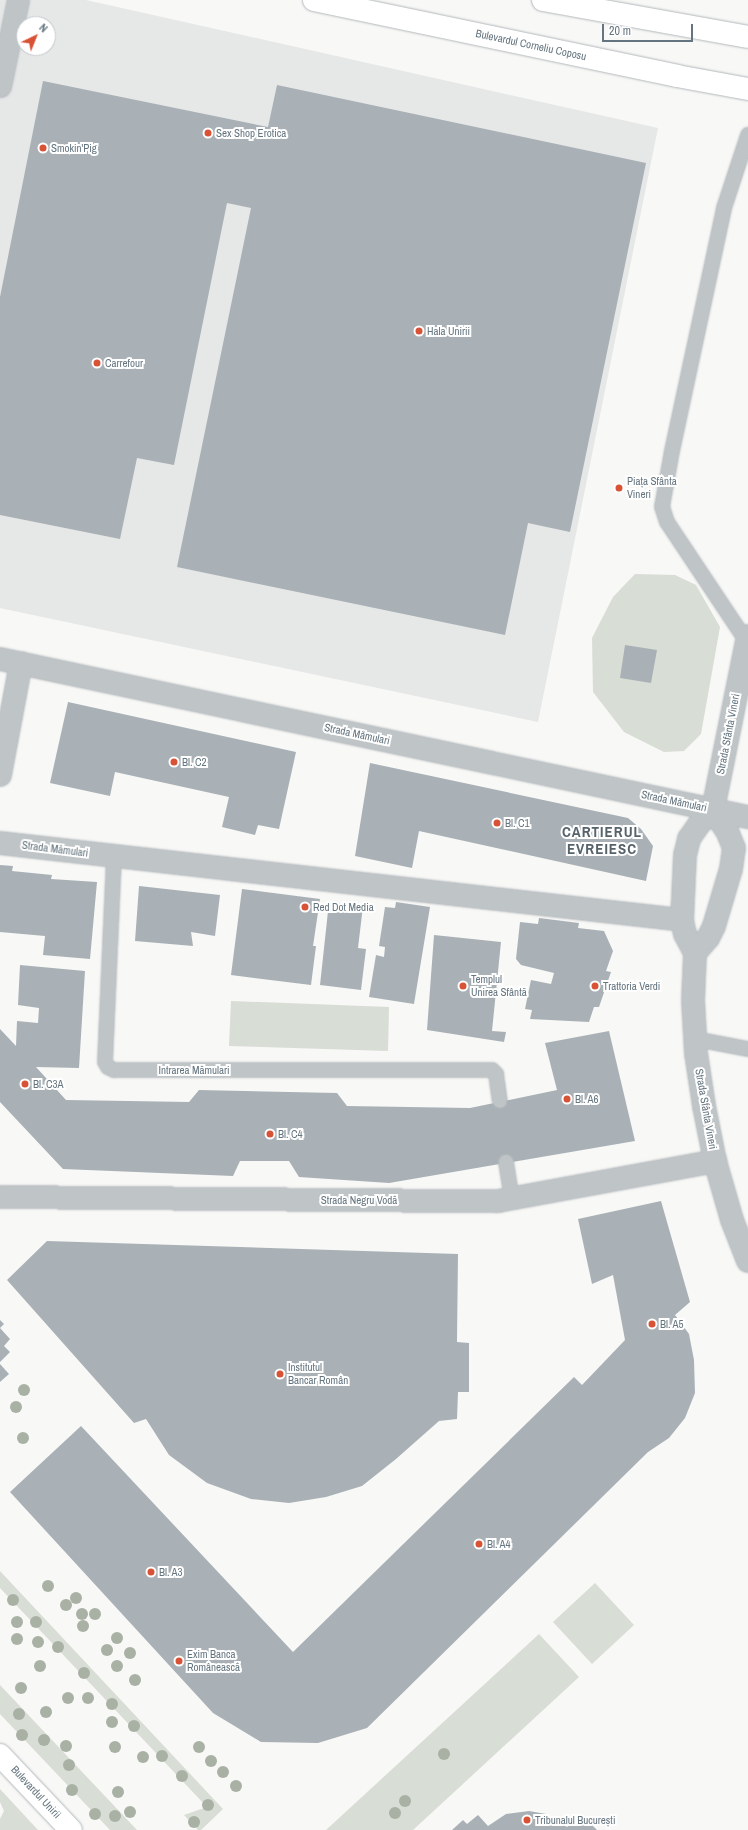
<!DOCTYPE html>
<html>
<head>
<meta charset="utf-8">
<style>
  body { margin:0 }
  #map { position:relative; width:748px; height:1830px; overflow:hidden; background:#f8f8f6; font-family:"Archivo Narrow",sans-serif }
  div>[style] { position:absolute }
  .built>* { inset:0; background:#e6e7e7 }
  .green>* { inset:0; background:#d8ddd5 }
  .building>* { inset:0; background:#a9b1b6 }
  .roads { filter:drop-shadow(0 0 1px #b2b8bc) drop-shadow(0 0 1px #b2b8bc) }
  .service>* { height:14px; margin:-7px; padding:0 7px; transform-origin:7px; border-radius:7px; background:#bfc4c7 }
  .pedestrian>* { height:21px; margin:-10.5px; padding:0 10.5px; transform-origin:10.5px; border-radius:10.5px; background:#bfc4c7 }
  .minor>* { height:22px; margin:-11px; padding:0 11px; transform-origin:11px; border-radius:11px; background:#bfc4c7 }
  .tertiary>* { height:22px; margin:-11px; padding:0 11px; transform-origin:11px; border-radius:11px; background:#bfc4c7 }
  .secondary>* { height:22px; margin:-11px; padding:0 11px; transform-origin:11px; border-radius:11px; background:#fff }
  .primary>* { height:22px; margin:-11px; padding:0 11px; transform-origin:11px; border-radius:11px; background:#fff }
  .trees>* { width:12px; height:12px; margin:-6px; border-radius:50%; background:#a9b1a5 }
  .dots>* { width:11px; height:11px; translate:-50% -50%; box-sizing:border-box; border:2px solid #fff; border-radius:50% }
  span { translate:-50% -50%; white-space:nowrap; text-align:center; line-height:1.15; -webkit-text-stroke:4px #fff; paint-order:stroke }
  .street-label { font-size:11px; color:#65757f }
  .poi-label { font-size:11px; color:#65757f }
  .left { translate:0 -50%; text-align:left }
  .district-label { font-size:15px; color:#56636a; font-weight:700; letter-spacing:1px }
  .north { position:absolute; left:16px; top:16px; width:40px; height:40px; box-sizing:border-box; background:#fff; border:1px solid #c1c8cc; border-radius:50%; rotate:43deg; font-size:11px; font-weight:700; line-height:16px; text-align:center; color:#65757f }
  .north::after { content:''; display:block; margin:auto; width:14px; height:18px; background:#d85235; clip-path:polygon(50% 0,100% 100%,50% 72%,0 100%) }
  .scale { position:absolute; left:602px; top:24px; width:91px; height:18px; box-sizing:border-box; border:2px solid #65757f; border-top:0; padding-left:5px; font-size:12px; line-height:14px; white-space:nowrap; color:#65757f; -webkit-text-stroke:3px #fff; paint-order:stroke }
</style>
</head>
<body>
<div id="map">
  <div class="built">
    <div style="clip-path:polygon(evenodd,0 0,86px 0,658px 128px,538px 722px,0 608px,0 0,24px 24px,48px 24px,48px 48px,24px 48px,24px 24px)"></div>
  </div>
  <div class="green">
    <div style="clip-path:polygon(635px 574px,675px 575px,696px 585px,720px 627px,701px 734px,684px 751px,664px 752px,624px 732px,593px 692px,592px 638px,613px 597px)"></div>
    <div style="clip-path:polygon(231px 1001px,389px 1007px,388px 1051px,229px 1046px)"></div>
    <div style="clip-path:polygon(0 1571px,223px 1809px,201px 1830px,198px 1830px,184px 1815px,207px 1807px,0 1588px)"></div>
    <div style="clip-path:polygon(595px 1583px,634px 1625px,592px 1664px,553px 1622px)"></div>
    <div style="clip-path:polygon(539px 1634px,579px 1677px,413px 1830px,326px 1830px)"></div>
    <div style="clip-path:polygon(0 1685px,137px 1830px,110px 1830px,0 1714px)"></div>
    <div style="clip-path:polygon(0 1789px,38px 1830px,0 1830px,0 1819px,4px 1811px,0 1802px)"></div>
  </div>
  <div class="building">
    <div style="clip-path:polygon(43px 81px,268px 127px,277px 85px,646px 163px,570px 532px,528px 523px,505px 635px,177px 567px,251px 208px,227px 203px,174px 465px,137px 458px,120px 539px,0 515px,0 297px)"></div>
    <div style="clip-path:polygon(625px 645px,657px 650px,651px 683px,620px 678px)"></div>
    <div style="clip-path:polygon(68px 702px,296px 752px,279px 829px,258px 825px,255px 835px,222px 827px,229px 797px,115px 772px,110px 796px,50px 783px)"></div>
    <div style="clip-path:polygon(370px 763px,628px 818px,641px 829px,653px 846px,646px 881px,419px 831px,412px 868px,355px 856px)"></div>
    <div style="clip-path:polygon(0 865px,13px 866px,12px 871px,52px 875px,51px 879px,97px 882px,90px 959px,43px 955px,45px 936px,0 932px)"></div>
    <div style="clip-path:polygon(139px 886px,220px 895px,215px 936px,191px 932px,193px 946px,135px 941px)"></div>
    <div style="clip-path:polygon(242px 889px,320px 899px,313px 946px,316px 946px,311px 985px,231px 975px)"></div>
    <div style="clip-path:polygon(329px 902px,363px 906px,358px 948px,366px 949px,361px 990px,320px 985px)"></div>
    <div style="clip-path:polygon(396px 902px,430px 907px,414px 1004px,369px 997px,376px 955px,384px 957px,385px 947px,379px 946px,385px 907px,395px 908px)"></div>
    <div style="clip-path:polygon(539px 918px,579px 923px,578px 928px,604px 931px,613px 951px,606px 971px,611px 972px,599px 1007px,594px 1007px,589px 1022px,530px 1019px,532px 1010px,525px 1009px,531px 980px,551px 984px,554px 973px,521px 965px,516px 959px,520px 922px,538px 924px)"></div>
    <div style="clip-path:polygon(434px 935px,501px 942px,492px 1031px,506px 1032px,504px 1042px,427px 1030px)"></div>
    <div style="clip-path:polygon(20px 965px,85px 971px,79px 1068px,36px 1067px,66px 1100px,189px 1102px,199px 1090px,337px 1093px,347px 1106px,470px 1108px,557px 1090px,545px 1043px,609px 1031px,635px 1141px,389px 1183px,299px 1177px,289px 1161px,240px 1161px,233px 1176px,63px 1169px,0 1102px,0 1029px,16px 1046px,17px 1021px,38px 1023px,39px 1008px,18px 1005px)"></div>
    <div style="clip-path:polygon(661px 1201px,690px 1302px,675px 1315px,689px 1334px,694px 1360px,695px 1393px,685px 1418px,669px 1438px,648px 1452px,367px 1728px,318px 1743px,261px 1742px,213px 1713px,10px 1492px,81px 1426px,293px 1652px,574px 1377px,582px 1385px,625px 1340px,613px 1275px,592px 1284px,578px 1219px)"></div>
    <div style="clip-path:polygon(47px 1241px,458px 1254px,457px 1342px,469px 1343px,469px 1392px,458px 1392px,457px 1419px,439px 1421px,396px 1459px,362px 1486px,326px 1497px,289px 1503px,251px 1499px,207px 1483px,169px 1455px,146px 1419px,134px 1423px,7px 1280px)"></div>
    <div style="clip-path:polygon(0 1320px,4px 1324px,0 1328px,10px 1339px,4px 1346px,10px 1352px,0 1362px)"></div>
    <div style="clip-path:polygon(0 1364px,9px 1374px,0 1382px)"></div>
    <div style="clip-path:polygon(529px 1811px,546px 1814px,567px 1827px,578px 1817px,587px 1826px,590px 1823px,597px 1830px,452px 1830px,463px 1820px,467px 1824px,478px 1815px,488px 1826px,506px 1814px)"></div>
  </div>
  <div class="roads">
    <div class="service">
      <div style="left:747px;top:642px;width:144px;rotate:-123.7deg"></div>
      <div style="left:667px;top:522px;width:16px;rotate:-108deg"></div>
      <div style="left:662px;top:507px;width:57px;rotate:-79.9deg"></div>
      <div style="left:672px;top:451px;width:249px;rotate:-77.9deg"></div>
      <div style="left:724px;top:208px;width:77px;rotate:-71.8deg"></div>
      <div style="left:114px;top:856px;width:206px;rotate:92.5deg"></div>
      <div style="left:105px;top:1062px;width:6px;rotate:59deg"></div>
      <div style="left:108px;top:1067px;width:7px;rotate:27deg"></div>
      <div style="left:114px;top:1070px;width:378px"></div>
      <div style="left:492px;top:1070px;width:6px;rotate:45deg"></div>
      <div style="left:496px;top:1074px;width:27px;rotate:82deg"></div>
      <div style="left:695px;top:1039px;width:54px;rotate:10.7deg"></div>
      <div style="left:506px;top:1162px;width:37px;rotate:81deg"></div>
    </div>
    <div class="pedestrian">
      <div style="left:0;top:86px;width:88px;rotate:-78.2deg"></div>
    </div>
    <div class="minor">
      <div style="left:0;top:659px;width:765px;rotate:11.93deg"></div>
      <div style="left:0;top:775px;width:114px;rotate:-79.4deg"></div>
      <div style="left:0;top:843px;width:686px;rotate:6.44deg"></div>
      <div style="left:0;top:1197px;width:498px;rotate:0.5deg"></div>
      <div style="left:498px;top:1201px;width:221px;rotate:-10.4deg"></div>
    </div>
    <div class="tertiary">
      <div style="left:748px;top:636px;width:177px;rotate:101.4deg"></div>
      <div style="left:713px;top:810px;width:18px;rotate:135deg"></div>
      <div style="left:700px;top:823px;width:19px;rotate:125deg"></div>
      <div style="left:689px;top:839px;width:16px;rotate:104deg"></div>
      <div style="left:685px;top:855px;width:65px;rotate:92.6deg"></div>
      <div style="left:682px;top:920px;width:14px;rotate:78deg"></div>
      <div style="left:685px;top:934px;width:21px;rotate:62deg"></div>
      <div style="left:695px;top:953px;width:47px;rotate:92.4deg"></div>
      <div style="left:693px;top:1000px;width:53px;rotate:86.8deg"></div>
      <div style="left:696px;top:1053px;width:54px;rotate:81.4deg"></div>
      <div style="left:704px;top:1106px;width:56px;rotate:78.7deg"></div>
      <div style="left:715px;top:1161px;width:61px;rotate:73.9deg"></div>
      <div style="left:732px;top:1220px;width:44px;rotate:68.7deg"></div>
      <div style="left:695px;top:953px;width:20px;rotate:-49deg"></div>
      <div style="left:708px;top:938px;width:13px;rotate:-63deg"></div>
      <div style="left:714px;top:926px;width:59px;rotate:-73.4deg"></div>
      <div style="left:731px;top:869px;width:21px;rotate:-82deg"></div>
      <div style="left:734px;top:848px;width:18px;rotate:-112deg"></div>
      <div style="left:727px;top:831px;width:25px;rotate:-124deg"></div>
    </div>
    <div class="secondary">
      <div style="left:314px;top:0;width:371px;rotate:11.8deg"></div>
      <div style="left:677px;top:76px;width:72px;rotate:10.4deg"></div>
      <div style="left:543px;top:0;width:208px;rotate:10.2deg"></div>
    </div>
    <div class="primary">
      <div style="left:0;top:1755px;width:103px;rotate:46.6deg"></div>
    </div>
  </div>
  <div class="trees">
    <div style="left:24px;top:1390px"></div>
    <div style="left:16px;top:1407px"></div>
    <div style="left:23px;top:1438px"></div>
    <div style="left:48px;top:1586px"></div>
    <div style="left:76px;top:1598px"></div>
    <div style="left:13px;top:1600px"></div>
    <div style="left:66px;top:1605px"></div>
    <div style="left:82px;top:1614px"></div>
    <div style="left:95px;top:1614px"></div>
    <div style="left:17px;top:1622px"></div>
    <div style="left:36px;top:1622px"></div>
    <div style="left:83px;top:1626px"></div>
    <div style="left:117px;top:1638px"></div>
    <div style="left:17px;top:1639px"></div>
    <div style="left:38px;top:1642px"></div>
    <div style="left:58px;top:1647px"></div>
    <div style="left:107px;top:1650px"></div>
    <div style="left:130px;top:1653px"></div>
    <div style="left:40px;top:1666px"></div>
    <div style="left:117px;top:1666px"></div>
    <div style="left:84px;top:1673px"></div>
    <div style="left:135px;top:1680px"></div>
    <div style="left:21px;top:1688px"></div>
    <div style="left:68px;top:1698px"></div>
    <div style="left:88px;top:1698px"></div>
    <div style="left:112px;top:1704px"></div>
    <div style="left:46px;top:1712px"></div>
    <div style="left:19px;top:1714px"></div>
    <div style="left:112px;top:1722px"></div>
    <div style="left:134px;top:1726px"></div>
    <div style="left:22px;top:1735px"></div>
    <div style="left:44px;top:1740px"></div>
    <div style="left:66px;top:1746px"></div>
    <div style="left:115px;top:1747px"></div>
    <div style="left:199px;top:1747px"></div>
    <div style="left:444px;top:1754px"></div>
    <div style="left:162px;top:1756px"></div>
    <div style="left:143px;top:1757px"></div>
    <div style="left:211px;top:1761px"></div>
    <div style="left:69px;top:1765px"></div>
    <div style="left:223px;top:1772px"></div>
    <div style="left:182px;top:1776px"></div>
    <div style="left:236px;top:1786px"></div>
    <div style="left:72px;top:1790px"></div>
    <div style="left:118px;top:1792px"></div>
    <div style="left:405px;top:1801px"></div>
    <div style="left:208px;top:1805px"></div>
    <div style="left:130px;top:1812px"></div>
    <div style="left:395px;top:1813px"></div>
    <div style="left:95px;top:1814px"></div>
    <div style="left:115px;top:1816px"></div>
    <div style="left:194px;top:1822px"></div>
  </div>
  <div class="dots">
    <div style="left:208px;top:133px;background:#d85235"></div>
    <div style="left:43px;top:148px;background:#d85235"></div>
    <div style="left:419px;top:331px;background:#d85235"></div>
    <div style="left:97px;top:363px;background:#d85235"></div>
    <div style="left:619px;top:488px;background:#d85235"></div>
    <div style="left:174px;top:762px;background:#d85235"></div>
    <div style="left:497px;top:823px;background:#d85235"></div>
    <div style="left:305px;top:907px;background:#d85235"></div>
    <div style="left:463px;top:986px;background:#d85235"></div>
    <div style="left:595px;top:986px;background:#d85235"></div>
    <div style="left:25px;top:1084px;background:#d85235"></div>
    <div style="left:567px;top:1099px;background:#d85235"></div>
    <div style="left:270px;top:1134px;background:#d85235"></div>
    <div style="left:652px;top:1324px;background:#d85235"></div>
    <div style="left:280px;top:1374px;background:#d85235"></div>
    <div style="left:479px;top:1544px;background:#d85235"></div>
    <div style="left:151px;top:1572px;background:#d85235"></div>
    <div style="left:179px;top:1661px;background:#d85235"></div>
    <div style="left:527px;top:1820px;background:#d85235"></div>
  </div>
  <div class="street-label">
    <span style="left:531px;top:45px;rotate:12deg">Bulevardul Corneliu Coposu</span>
    <span style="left:357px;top:734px;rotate:12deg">Strada Mămulari</span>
    <span style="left:728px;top:734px;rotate:-79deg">Strada Sfânta Vineri</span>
    <span style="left:674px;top:801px;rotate:12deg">Strada Mămulari</span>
    <span style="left:55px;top:849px;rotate:7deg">Strada Mămulari</span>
    <span style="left:194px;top:1070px">Intrarea Mămulari</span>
    <span style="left:706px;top:1109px;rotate:80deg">Strada Sfânta Vineri</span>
    <span style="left:359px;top:1200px">Strada Negru Vodă</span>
    <span style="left:36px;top:1792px;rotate:47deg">Bulevardul Unirii</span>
  </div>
  <div class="poi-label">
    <span class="left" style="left:216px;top:133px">Sex Shop Erotica</span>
    <span class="left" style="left:51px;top:148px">Smokin'Pig</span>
    <span class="left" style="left:427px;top:331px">Hala Unirii</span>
    <span class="left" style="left:105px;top:363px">Carrefour</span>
    <span class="left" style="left:627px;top:488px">Piața Sfânta<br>Vineri</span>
    <span class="left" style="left:182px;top:762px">Bl. C2</span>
    <span class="left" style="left:505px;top:823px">Bl. C1</span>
    <span class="left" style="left:313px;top:907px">Red Dot Media</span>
    <span class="left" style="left:471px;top:986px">Templul<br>Unirea Sfântă</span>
    <span class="left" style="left:603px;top:986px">Trattoria Verdi</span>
    <span class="left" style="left:33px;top:1084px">Bl. C3A</span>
    <span class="left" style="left:575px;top:1099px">Bl. A6</span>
    <span class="left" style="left:278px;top:1134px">Bl. C4</span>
    <span class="left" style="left:660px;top:1324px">Bl. A5</span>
    <span class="left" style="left:288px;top:1374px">Institutul<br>Bancar Român</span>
    <span class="left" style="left:487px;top:1544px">Bl. A4</span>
    <span class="left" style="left:159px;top:1572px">Bl. A3</span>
    <span class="left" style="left:187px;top:1661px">Exim Banca<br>Românească</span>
    <span class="left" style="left:535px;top:1820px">Tribunalul București</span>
  </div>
  <div class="district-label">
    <span style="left:602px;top:840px">CARTIERUL<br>EVREIESC</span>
  </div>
  <div class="north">N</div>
  <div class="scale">20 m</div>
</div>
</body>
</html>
